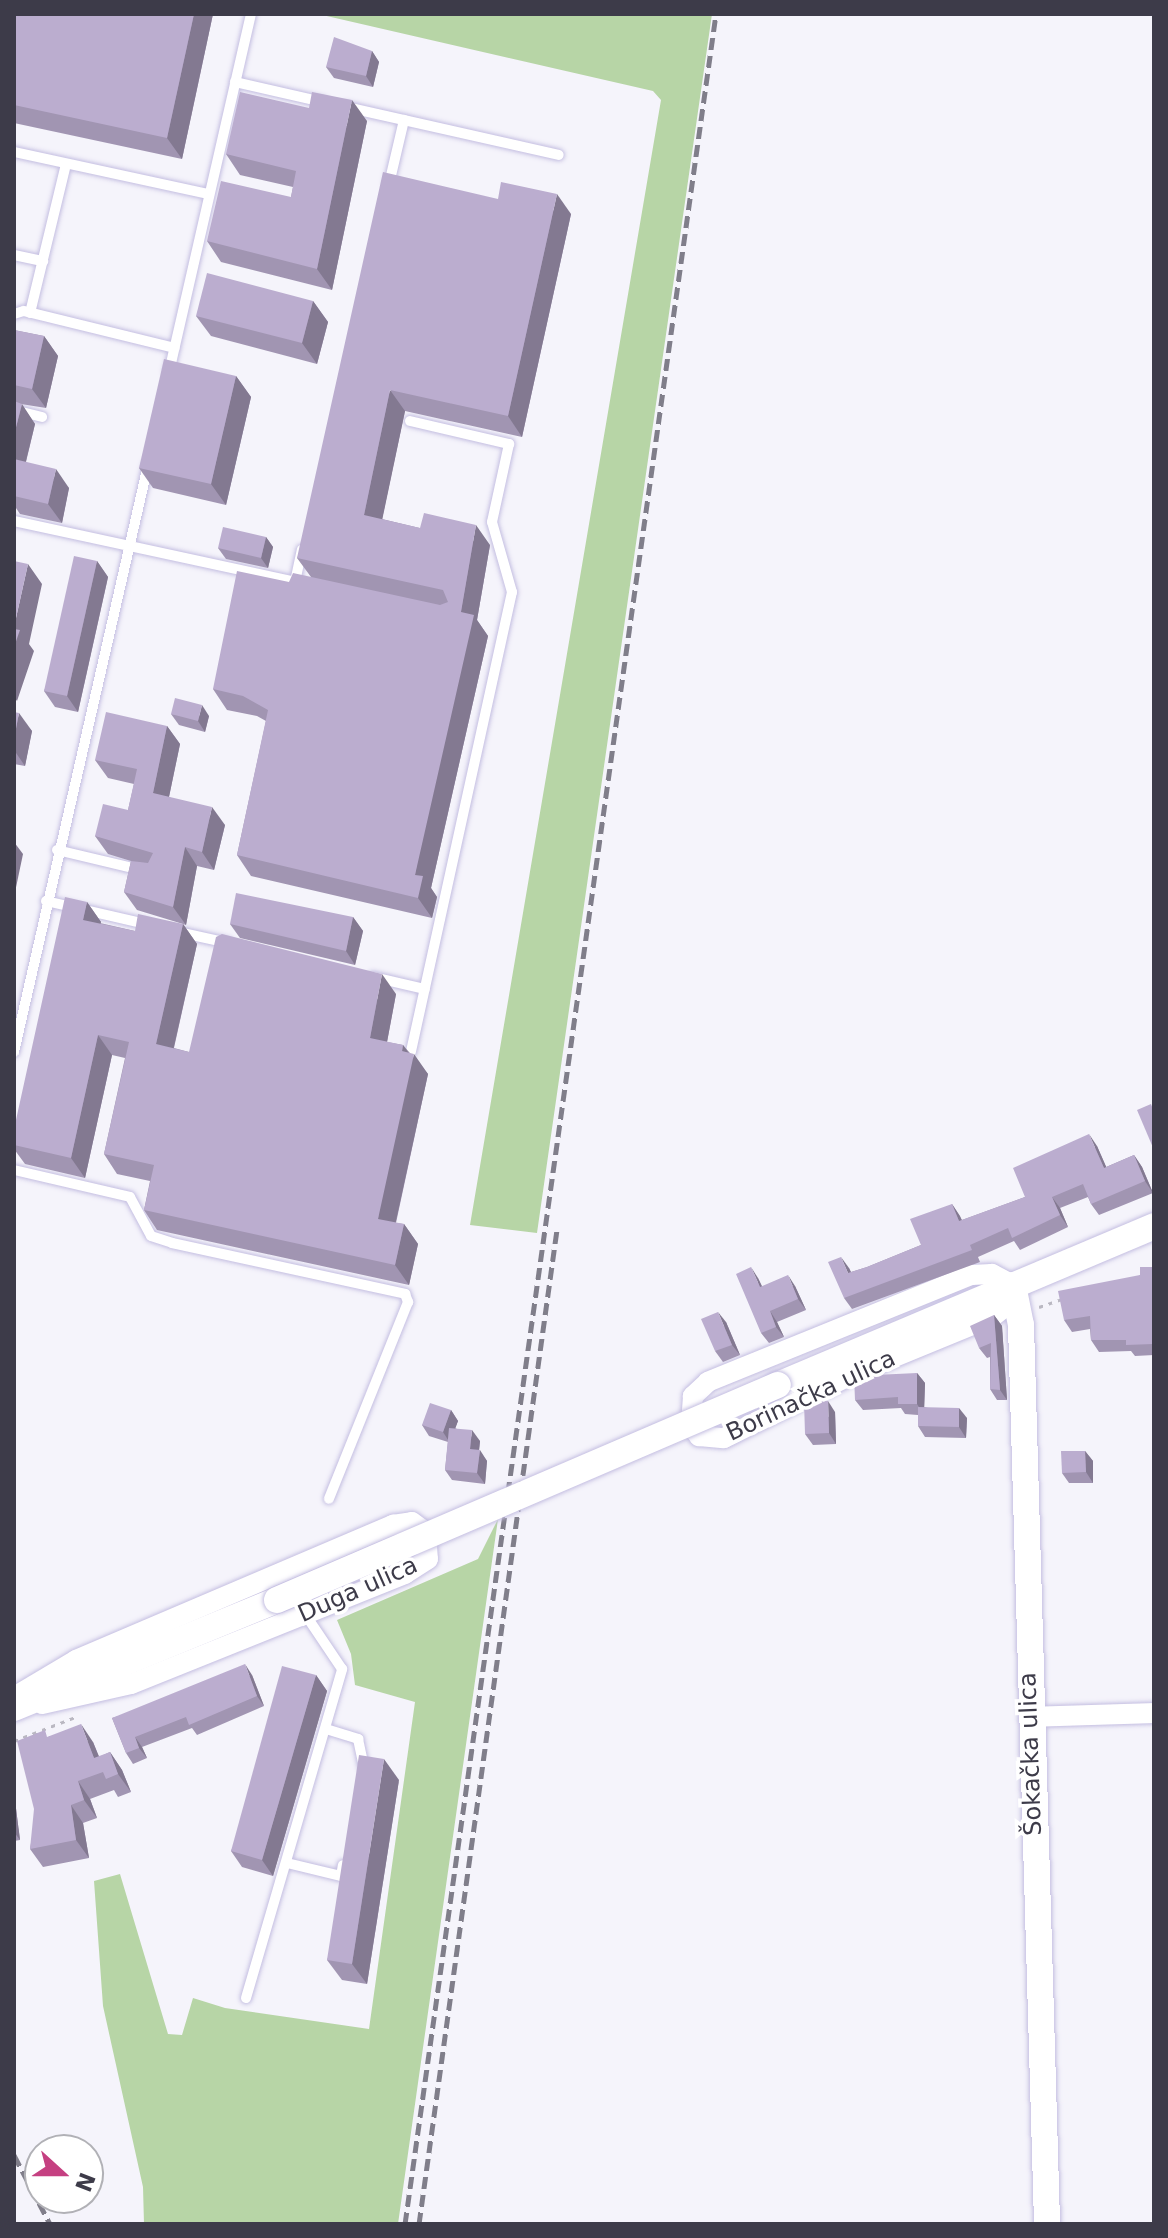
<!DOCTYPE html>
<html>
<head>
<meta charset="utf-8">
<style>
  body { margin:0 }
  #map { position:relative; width:1168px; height:2238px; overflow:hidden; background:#f5f4fb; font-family:"DejaVu Sans",sans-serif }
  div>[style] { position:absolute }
  .green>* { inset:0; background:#b7d5a6 }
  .path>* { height:3px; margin-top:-1.5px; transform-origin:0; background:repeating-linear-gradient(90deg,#bab8c2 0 4px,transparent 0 10px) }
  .roads { filter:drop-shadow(0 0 2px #c4bee1) drop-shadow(0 0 2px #c4bee1) }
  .service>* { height:10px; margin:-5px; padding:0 5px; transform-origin:5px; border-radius:5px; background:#fff }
  .minor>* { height:20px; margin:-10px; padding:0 10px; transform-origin:10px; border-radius:10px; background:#fff }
  .tertiary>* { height:26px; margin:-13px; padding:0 13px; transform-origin:13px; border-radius:13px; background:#fff }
  .rail>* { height:5px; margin-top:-2.5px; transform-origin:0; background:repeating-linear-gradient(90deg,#807e8a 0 12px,transparent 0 18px) }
  .bridges { filter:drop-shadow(0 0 2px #c4bee1) drop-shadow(0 0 2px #c4bee1) }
  .tertiary-bridge>* { height:26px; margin:-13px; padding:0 13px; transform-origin:13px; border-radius:13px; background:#fff }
  .wall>* { inset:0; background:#a195b2 }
  .shaded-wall>* { inset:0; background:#837991 }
  .building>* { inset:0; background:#bbadcf }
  span { translate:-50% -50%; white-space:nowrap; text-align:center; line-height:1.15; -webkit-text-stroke:7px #fff; paint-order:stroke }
  .street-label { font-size:24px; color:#3d3b49 }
  .frame { position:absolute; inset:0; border:16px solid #3d3b49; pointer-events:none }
  .north { position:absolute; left:24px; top:2134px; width:80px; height:80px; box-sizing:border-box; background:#fff; border:2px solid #b1b1b6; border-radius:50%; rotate:111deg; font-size:22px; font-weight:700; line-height:32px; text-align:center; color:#3d3b49 }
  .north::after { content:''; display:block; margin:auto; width:28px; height:36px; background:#c54081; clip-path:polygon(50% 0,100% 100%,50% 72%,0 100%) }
</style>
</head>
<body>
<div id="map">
  <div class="green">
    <div style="clip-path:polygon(318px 14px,712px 14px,537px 1233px,470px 1225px,661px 100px,653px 91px)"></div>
    <div style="clip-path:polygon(498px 1519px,398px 2224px,144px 2224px,143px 2187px,103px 2006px,94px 1881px,120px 1874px,168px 2034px,182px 2035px,193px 1998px,225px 2008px,369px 2029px,415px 1702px,355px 1685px,351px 1654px,337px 1620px,478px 1559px)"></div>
  </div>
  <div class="path">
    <div style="left:1039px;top:1307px;width:24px;rotate:-19deg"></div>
    <div style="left:14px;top:1741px;width:69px;rotate:-21.3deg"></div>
  </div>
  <div class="roads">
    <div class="service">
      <div style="left:235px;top:82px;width:90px;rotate:12.8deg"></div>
      <div style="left:346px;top:107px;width:218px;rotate:12.7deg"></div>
      <div style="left:14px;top:152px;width:199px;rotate:12.2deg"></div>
      <div style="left:389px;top:184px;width:66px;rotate:-76.8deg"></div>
      <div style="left:14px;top:255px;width:30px;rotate:12deg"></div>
      <div style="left:30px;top:313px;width:153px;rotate:-76.4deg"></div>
      <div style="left:14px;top:314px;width:10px;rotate:-17deg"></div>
      <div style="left:24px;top:311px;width:155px;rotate:13.8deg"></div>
      <div style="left:169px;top:372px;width:367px;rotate:-77.1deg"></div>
      <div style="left:14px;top:410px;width:29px;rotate:14deg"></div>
      <div style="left:410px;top:421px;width:102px;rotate:13.1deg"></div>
      <div style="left:509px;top:444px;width:80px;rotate:102.3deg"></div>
      <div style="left:492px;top:522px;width:73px;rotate:74.1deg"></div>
      <div style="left:512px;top:592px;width:471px;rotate:102.4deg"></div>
      <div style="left:14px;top:521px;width:294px;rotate:12.2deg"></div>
      <div style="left:295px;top:582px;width:33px;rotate:-78deg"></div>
      <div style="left:57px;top:850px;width:86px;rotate:13.4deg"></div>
      <div style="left:46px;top:901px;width:103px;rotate:13deg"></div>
      <div style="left:178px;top:932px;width:51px;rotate:12.4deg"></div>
      <div style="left:373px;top:977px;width:53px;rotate:13deg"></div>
      <div style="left:14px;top:1052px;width:602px;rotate:-77.14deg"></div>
      <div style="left:14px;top:1170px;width:119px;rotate:13.1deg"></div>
      <div style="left:130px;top:1197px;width:44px;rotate:61.7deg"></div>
      <div style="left:151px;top:1236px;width:22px;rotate:18deg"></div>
      <div style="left:172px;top:1243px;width:239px;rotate:12.3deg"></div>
      <div style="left:405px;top:1294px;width:9px;rotate:69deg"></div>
      <div style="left:408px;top:1302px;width:212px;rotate:111.9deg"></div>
      <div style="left:326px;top:1729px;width:34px;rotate:17deg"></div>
      <div style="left:358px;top:1739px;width:29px;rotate:78deg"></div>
      <div style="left:287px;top:1863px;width:56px;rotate:13.5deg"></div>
      <div style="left:341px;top:1876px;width:11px;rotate:-80deg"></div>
      <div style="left:246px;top:1998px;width:343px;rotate:-73.7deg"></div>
      <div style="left:342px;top:1669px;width:66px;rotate:-123.9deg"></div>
    </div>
    <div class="minor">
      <div style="left:1013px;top:1285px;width:24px;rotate:-152deg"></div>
      <div style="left:992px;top:1274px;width:21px;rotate:177deg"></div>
      <div style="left:971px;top:1275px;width:284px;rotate:157.9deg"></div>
      <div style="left:708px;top:1382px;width:21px;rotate:137deg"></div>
      <div style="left:693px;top:1396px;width:29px;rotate:94deg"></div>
      <div style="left:691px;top:1425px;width:14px;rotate:54deg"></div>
      <div style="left:699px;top:1436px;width:25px;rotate:5deg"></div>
      <div style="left:724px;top:1438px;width:144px;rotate:-26.4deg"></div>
      <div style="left:853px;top:1374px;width:150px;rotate:-22.3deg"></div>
      <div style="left:992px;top:1317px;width:31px;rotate:-38deg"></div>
      <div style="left:14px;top:1697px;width:72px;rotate:-30.8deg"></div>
      <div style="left:76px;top:1660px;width:345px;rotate:-23.1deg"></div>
      <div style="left:393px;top:1525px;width:19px;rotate:-9deg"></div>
      <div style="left:412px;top:1522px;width:17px;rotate:36deg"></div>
      <div style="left:426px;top:1532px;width:27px;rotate:86deg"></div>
      <div style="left:428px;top:1559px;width:27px;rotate:147deg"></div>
      <div style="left:405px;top:1574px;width:295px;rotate:158.1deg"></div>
      <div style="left:131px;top:1684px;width:91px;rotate:167.3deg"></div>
      <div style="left:1029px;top:1717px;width:125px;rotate:-1.8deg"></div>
    </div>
    <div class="tertiary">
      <div style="left:1013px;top:1285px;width:41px;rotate:78.7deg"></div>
      <div style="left:1021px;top:1325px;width:899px;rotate:88.34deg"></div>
      <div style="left:778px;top:1385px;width:408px;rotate:-22.9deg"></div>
      <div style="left:14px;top:1708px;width:284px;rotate:-22.3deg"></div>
    </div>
  </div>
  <div class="rail">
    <div style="left:14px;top:2155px;width:78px;rotate:62.4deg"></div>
    <div style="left:405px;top:2224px;width:2232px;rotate:-81.99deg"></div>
    <div style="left:419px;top:2224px;width:1004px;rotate:-82.1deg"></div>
  </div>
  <div class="bridges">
    <div class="tertiary-bridge">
      <div style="left:277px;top:1600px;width:545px;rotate:-23.23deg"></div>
    </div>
  </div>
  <div class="wall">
    <div style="clip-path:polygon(14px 14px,213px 14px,182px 159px,14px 123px)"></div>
    <div style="clip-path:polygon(372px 51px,379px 62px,373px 87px,334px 78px,326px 67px)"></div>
    <div style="clip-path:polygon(367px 121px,332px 290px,221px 262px,207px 241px,291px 197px,293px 187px,240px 175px,226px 154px)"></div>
    <div style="clip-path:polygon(498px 199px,571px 214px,522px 437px,405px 411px,382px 519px,490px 545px,477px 620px,488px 636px,431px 888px,437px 897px,432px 918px,251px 876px,237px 855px,266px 721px,257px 716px,227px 710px,213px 689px,289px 582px,311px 577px,297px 558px)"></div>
    <div style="clip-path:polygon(313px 301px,328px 322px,317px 364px,211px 336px,196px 316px)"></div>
    <div style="clip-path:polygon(14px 330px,44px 336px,58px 356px,46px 408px,21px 404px,35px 424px,26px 462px,69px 488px,62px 523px,20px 514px,14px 505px)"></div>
    <div style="clip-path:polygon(236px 376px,251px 397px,226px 505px,153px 488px,139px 468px)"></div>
    <div style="clip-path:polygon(266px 537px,273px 547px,268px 568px,226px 559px,218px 548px)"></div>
    <div style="clip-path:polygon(97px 561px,108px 577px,78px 712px,55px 707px,44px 691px)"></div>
    <div style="clip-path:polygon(14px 712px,32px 731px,25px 766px,14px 764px)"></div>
    <div style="clip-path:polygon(171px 714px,209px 716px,205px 732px,179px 725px)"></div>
    <div style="clip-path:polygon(167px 726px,180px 744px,169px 797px,225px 825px,214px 870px,197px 866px,186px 925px,183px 924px,197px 944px,174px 1048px,189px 1052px,396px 994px,387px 1042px,403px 1045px,428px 1074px,396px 1223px,404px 1224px,418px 1244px,409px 1285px,157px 1230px,144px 1210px,150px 1181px,117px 1174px,104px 1154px,125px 1058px,112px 1055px,85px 1178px,25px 1164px,14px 1149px,14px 1129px,87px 902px,101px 922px,100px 923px,135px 931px,183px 924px,137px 910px,124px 892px,131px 861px,108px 854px,95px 836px,128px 810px,134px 784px,108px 778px,95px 760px)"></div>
    <div style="clip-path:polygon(353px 917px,363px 931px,355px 965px,240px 938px,230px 924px)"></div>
    <div style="clip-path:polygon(1097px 1146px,1106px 1167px,1134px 1155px,1142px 1167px,1153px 1193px,1099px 1215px,1091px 1204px,1088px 1197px,1060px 1208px,1068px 1227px,1020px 1250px,1014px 1241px,978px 1257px,980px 1262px,852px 1309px,844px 1298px,849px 1268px,851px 1272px,867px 1267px,921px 1245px,952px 1204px,962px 1220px,1025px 1197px)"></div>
    <div style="clip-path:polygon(1154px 1267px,1154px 1355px,1135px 1356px,1131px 1351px,1099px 1352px,1091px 1340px,1090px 1329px,1072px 1332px,1064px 1320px)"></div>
    <div style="clip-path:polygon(758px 1278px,762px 1286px,795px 1286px,806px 1310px,777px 1322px,784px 1337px,769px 1343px,761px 1333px)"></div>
    <div style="clip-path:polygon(994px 1315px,1002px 1326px,1007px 1400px,997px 1400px,990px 1389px,990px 1357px,987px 1358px,979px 1348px)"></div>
    <div style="clip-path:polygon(726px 1322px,740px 1355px,723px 1362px,715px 1351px)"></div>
    <div style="clip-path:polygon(917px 1373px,925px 1383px,924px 1407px,967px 1418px,966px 1438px,925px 1437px,918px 1426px,918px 1415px,905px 1414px,901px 1408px,863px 1410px,855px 1400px)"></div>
    <div style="clip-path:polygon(451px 1410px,458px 1421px,455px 1428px,480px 1441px,479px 1450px,487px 1461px,485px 1484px,452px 1480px,445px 1470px,448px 1442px,429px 1436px,422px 1425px)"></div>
    <div style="clip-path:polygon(835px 1412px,836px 1444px,813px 1445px,805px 1434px)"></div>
    <div style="clip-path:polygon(1085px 1451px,1093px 1461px,1093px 1483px,1069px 1483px,1062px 1473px)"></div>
    <div style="clip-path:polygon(252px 1675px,264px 1706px,197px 1735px,192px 1728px,142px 1747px,147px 1758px,133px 1764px,126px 1753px,112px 1718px)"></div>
    <div style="clip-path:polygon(316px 1675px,327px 1691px,273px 1876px,242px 1867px,231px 1851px)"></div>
    <div style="clip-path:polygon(49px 1736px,93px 1742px,99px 1757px,110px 1752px,122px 1770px,131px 1792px,118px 1797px,114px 1790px,90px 1799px,97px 1818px,83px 1823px,89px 1858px,43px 1867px,30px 1849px)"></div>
    <div style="clip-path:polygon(399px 1780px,367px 1984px,342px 1980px,327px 1960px)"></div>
    <div style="clip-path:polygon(14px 1793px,20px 1840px,14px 1841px)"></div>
  </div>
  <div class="shaded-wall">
    <div style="clip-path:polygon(194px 14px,213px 14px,182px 159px,167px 138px)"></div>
    <div style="clip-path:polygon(372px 51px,379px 62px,373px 87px,366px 76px)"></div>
    <div style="clip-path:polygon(352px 100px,367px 121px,332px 290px,317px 269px)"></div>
    <div style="clip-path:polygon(557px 194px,571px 214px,522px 437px,508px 416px)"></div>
    <div style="clip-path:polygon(313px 301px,328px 322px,317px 364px,302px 343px)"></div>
    <div style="clip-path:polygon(44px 336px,58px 356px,46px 408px,32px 389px)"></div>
    <div style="clip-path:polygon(236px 376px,251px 397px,226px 505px,211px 484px)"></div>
    <div style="clip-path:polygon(390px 390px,405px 411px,379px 535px,364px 515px)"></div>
    <div style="clip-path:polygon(22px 404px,35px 424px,22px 477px,14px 466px,14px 435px)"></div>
    <div style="clip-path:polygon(56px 469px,69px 488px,62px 523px,48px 504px)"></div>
    <div style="clip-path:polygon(476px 525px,490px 545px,477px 620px,488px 636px,431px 888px,437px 897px,432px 918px,418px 898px,415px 875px)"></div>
    <div style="clip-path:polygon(266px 537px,273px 547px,268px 568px,261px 558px)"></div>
    <div style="clip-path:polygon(97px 561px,108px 577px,78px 712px,67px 696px)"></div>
    <div style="clip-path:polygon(28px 564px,42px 584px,29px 644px,34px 651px,17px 701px,14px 697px,14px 627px)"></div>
    <div style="clip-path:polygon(202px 705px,209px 716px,205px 732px,198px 721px)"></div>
    <div style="clip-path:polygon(19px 713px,32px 731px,25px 766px,14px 750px,14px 739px)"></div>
    <div style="clip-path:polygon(167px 726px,180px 744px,166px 811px,153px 793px)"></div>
    <div style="clip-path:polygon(212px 807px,225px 825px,214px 870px,202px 852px)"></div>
    <div style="clip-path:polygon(14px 842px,23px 854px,14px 897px)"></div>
    <div style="clip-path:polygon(185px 847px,197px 866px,186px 925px,173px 907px)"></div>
    <div style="clip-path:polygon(87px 902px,101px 922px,97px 940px,83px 920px)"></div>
    <div style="clip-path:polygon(353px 917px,363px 931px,355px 965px,346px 951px)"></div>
    <div style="clip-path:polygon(183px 924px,197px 944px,170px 1064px,156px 1044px)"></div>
    <div style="clip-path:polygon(382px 974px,396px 994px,384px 1058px,370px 1038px)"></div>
    <div style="clip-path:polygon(98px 1035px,112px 1055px,85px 1178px,71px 1158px)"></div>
    <div style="clip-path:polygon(403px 1045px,413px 1059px,414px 1054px,428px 1074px,392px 1239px,378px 1219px)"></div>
    <div style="clip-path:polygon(1089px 1134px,1097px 1146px,1112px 1180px,1104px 1168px)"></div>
    <div style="clip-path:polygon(1134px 1155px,1142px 1167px,1153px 1193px,1145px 1181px)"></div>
    <div style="clip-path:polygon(1052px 1197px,1060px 1208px,1068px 1227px,1060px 1215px)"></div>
    <div style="clip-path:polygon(952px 1204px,960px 1216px,967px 1233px,959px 1221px)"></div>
    <div style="clip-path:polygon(404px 1224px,418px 1244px,409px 1285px,395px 1265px)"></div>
    <div style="clip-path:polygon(841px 1257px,849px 1268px,856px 1284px,848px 1273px)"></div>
    <div style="clip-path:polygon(751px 1267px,758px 1278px,767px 1298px,760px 1287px)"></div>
    <div style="clip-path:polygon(788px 1275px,795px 1286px,806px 1310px,798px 1299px)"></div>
    <div style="clip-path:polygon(770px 1311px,777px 1322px,784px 1337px,776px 1327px)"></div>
    <div style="clip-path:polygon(718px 1312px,726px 1322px,740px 1355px,732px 1345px)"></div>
    <div style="clip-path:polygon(994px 1315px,1002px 1326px,1007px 1400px,1000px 1390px)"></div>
    <div style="clip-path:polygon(917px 1373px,925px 1383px,924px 1415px,917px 1404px)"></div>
    <div style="clip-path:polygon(828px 1401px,835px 1412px,836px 1444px,829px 1433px)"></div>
    <div style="clip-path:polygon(959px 1408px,967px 1418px,966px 1438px,959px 1427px)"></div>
    <div style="clip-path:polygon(451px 1410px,458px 1421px,450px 1443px,443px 1432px)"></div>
    <div style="clip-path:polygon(472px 1430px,480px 1441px,478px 1460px,470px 1449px)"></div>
    <div style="clip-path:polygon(480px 1450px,487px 1461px,485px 1484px,477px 1473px)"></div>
    <div style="clip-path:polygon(1085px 1451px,1093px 1461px,1093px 1483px,1086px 1472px)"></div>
    <div style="clip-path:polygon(245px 1664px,252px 1675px,264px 1706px,257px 1696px)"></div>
    <div style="clip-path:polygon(316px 1675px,327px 1691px,273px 1876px,262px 1860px)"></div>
    <div style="clip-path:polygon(81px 1724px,93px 1742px,107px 1776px,94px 1758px)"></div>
    <div style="clip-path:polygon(135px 1737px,142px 1747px,147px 1758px,139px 1748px)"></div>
    <div style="clip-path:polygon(110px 1752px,122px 1770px,131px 1792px,118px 1774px)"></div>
    <div style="clip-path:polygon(384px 1759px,399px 1780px,367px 1984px,352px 1964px)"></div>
    <div style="clip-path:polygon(78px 1781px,90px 1799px,97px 1818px,84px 1800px)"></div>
    <div style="clip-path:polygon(14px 1793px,20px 1840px,14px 1832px)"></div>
    <div style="clip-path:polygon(71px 1805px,83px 1823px,89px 1858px,76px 1840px)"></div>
  </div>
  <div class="building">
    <div style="clip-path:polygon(14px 14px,194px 14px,167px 138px,14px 105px)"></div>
    <div style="clip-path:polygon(334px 37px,372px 51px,366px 76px,326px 67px)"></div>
    <div style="clip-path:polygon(240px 92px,309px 108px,312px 92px,352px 100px,317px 269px,207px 241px,221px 181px,291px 197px,296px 171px,226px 154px)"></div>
    <div style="clip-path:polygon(383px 172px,498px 199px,501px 182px,557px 194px,508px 416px,390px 390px,364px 515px,420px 528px,424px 513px,476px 525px,461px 612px,474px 615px,415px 875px,423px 876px,418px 898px,237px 855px,268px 710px,243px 696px,213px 689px,237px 571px,289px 582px,293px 573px,440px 605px,448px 602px,443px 590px,297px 558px)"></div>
    <div style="clip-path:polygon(207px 273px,313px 301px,302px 343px,196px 316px)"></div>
    <div style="clip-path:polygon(14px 330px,44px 336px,32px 389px,14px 385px)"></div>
    <div style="clip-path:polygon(164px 359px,236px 376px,211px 484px,139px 468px)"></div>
    <div style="clip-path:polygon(14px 401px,22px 404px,14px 435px)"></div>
    <div style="clip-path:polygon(14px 459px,56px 469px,48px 504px,14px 496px)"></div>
    <div style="clip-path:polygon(223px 527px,266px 537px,261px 558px,218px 548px)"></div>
    <div style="clip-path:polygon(74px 556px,97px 561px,67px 696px,44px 691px)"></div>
    <div style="clip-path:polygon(14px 561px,28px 564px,14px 627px)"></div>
    <div style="clip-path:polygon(14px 629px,20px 630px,14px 647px)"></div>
    <div style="clip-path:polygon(175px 698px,202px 705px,198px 721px,171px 714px)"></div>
    <div style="clip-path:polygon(14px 712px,19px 713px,14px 739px)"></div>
    <div style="clip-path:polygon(106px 712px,167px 726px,153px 793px,212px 807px,202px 852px,185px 847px,173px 907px,124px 892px,131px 861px,148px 863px,153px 853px,95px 836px,103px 804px,128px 810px,137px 769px,95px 760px)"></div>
    <div style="clip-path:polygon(236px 893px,353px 917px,346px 951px,230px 924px)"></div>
    <div style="clip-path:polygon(65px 897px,87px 902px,83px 920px,135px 931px,138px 914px,183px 924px,156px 1044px,189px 1052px,216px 937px,222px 934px,382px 974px,370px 1038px,403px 1045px,402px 1051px,414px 1054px,378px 1219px,404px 1224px,395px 1265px,144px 1210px,154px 1165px,104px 1154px,129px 1042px,98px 1035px,71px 1158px,14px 1145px,14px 1129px)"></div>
    <div style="clip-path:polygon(1151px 1104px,1154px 1112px,1154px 1150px,1137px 1110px)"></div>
    <div style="clip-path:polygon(1089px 1134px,1104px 1168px,1134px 1155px,1145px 1181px,1091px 1204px,1083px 1184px,1052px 1197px,1060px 1215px,1012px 1238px,1008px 1228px,970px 1245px,972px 1250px,844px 1298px,828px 1262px,841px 1257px,848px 1273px,867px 1267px,921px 1245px,910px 1219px,952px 1204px,959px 1221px,1025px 1197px,1013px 1168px)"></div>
    <div style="clip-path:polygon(751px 1267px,760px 1287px,788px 1275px,798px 1299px,770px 1311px,776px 1327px,761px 1333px,736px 1274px)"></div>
    <div style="clip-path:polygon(1140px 1267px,1154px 1267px,1153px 1344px,1126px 1345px,1126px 1340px,1091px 1340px,1090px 1316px,1064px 1320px,1058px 1291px,1140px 1275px)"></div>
    <div style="clip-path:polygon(718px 1312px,732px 1345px,715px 1351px,701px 1319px)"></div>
    <div style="clip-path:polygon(994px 1315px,1000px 1390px,990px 1389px,991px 1343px,979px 1348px,970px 1326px)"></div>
    <div style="clip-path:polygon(917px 1373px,917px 1404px,898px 1404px,898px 1397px,855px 1400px,854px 1376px)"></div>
    <div style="clip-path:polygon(828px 1401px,829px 1433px,805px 1434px,804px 1402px)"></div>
    <div style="clip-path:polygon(430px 1403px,451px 1410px,443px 1432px,422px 1425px)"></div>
    <div style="clip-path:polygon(918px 1407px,959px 1408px,959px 1427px,918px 1426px)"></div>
    <div style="clip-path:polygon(449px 1428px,472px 1430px,470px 1449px,480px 1450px,477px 1473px,445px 1470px)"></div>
    <div style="clip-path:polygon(1061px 1451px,1085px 1451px,1086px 1472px,1062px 1473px)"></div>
    <div style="clip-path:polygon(245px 1664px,257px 1696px,189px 1725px,186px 1717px,135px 1737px,139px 1748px,126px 1753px,112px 1718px)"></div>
    <div style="clip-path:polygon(282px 1666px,316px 1675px,262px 1860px,231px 1851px)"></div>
    <div style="clip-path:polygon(81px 1724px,94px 1758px,110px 1752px,118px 1774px,106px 1779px,103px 1772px,78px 1781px,84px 1800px,71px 1805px,76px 1840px,30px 1849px,34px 1809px,17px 1741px,45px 1730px,47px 1737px)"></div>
    <div style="clip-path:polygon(359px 1755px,384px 1759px,352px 1964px,327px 1960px)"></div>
  </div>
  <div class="street-label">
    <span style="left:811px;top:1396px;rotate:-25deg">Borinačka ulica</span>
    <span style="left:358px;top:1590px;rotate:-24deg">Duga ulica</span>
    <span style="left:1031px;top:1754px;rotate:-92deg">Šokačka ulica</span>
  </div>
  <div class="frame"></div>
  <div class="north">N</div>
</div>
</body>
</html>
